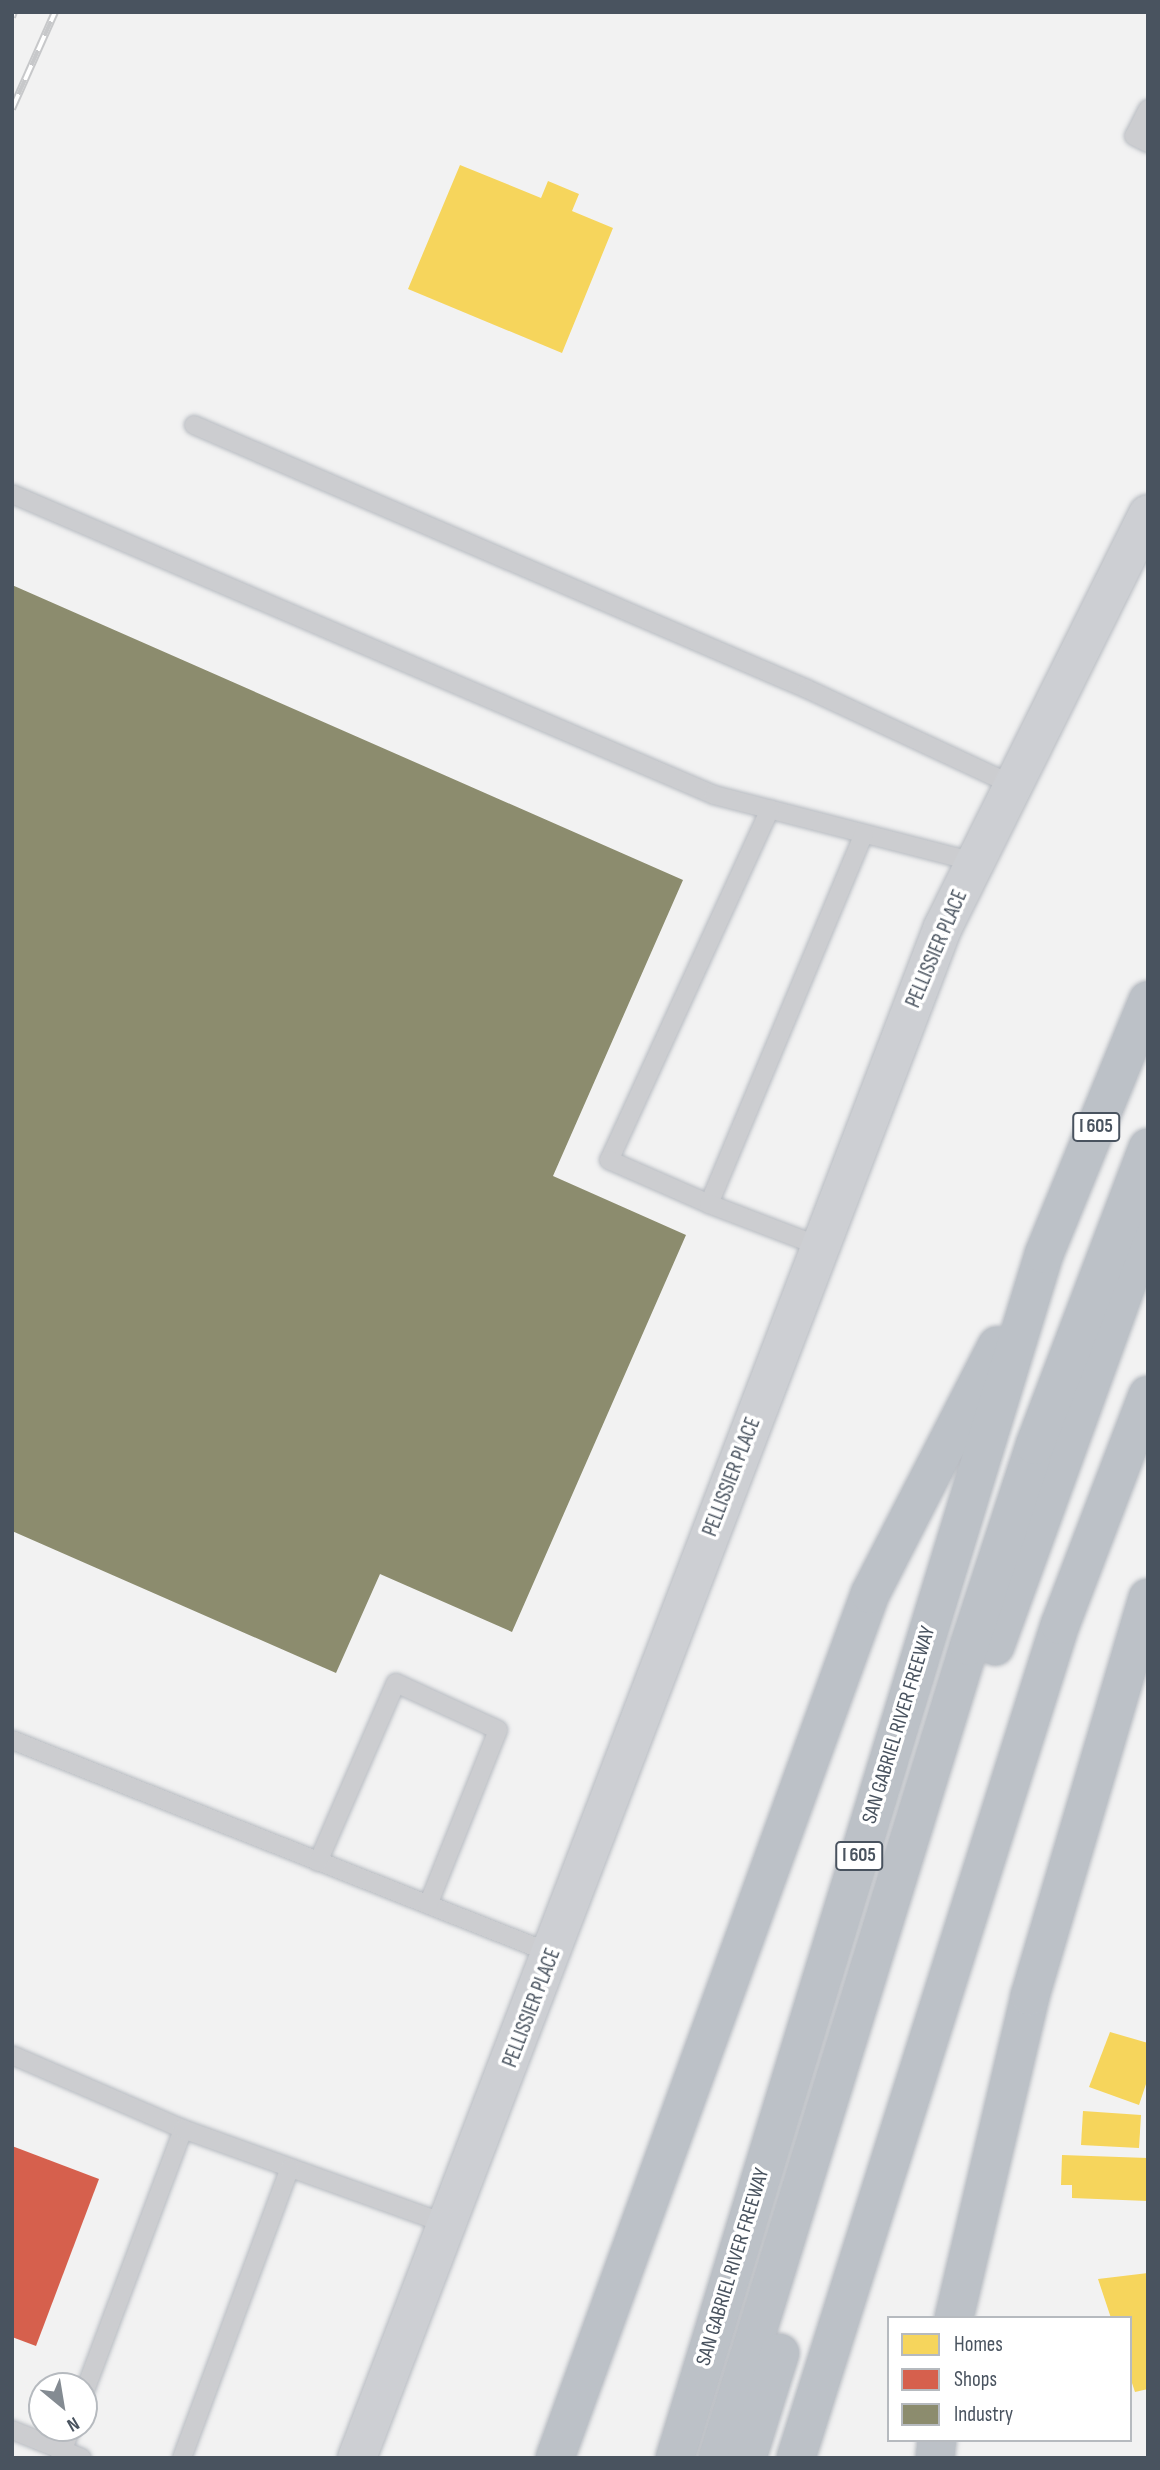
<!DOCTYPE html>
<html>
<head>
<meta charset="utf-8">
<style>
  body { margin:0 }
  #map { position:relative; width:1160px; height:2470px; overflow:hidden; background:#f2f2f2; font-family:"Sofia Sans Condensed",sans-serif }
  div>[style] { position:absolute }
  .homes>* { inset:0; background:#f6d55c }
  .shops>* { inset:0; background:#d6604d }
  .industry>* { inset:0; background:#8c8c6e }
  .roads { filter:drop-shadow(0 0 2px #b7bbc1) drop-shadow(0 0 2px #b7bbc1) }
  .service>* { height:18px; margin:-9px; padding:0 9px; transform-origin:9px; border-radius:9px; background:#cccdd0 }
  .secondary>* { height:38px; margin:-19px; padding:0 19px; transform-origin:19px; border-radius:19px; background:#cdcfd3 }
  .motorway>* { height:38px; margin:-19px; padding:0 19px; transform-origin:19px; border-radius:19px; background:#bcc1c7 }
  .rail>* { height:8px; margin-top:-4px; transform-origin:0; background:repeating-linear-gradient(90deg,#fff 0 16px,#c7c8ca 0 32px); box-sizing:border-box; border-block:2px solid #c7c8ca }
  span { translate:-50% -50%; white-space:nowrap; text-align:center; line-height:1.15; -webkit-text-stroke:7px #fff; paint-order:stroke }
  .shield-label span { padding:2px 5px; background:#fff; border:2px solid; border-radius:5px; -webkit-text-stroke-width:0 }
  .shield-label { font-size:19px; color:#49535f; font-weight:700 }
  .street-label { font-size:21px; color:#49535f }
  .frame { position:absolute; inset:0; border:14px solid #49535f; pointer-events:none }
  .legend { position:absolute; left:887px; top:2316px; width:245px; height:126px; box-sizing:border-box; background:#fff; border:2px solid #b6babf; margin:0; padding:9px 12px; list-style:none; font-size:21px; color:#49535f }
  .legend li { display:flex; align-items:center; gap:14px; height:35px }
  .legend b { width:35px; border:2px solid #b6babf }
  .north { position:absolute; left:28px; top:2372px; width:70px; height:70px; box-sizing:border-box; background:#fff; border:2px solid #b6babf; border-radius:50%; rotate:150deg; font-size:19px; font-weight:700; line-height:28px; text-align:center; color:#49535f }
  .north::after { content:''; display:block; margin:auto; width:24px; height:32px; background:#848b92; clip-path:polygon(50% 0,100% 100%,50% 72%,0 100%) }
</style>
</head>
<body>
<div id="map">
  <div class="homes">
    <div style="clip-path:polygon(460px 165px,541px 198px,548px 181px,579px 194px,572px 211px,613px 228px,562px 353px,408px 289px)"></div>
    <div style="clip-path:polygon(1110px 2032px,1148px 2043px,1148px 2078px,1139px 2105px,1089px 2087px)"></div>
    <div style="clip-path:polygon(1083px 2111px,1141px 2115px,1139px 2148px,1081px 2145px)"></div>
    <div style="clip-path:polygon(1062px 2155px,1148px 2158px,1148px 2201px,1072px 2198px,1072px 2185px,1061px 2185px)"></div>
    <div style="clip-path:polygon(1148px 2273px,1148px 2389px,1135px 2392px,1130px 2377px,1130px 2318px,1111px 2318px,1098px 2279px)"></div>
  </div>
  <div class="shops">
    <div style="clip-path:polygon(12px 2146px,99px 2179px,36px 2346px,12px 2337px)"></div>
  </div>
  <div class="industry">
    <div style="clip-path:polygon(12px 585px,683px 880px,553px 1176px,686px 1235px,512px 1632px,380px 1574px,336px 1673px,12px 1531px)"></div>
  </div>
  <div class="roads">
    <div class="service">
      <div style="left:1148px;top:109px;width:30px;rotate:117deg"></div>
      <div style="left:1134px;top:136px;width:16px;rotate:27deg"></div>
      <div style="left:194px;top:425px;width:667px;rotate:23.3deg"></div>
      <div style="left:807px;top:689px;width:227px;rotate:25deg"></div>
      <div style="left:12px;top:494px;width:764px;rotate:23.21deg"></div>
      <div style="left:714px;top:795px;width:269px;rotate:14.4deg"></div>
      <div style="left:770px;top:809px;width:386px;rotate:114.6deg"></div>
      <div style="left:609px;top:1160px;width:109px;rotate:23.7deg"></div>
      <div style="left:709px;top:1204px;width:401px;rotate:-67.3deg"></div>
      <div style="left:709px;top:1204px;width:118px;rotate:20.9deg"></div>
      <div style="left:12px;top:1740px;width:582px;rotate:21.58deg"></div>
      <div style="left:318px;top:1862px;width:195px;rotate:-66.5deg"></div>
      <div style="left:396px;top:1683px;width:112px;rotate:24.7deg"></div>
      <div style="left:498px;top:1730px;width:188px;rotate:111.8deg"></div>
      <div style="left:12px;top:2055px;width:186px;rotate:23.4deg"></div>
      <div style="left:84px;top:2393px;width:282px;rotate:-69.4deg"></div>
      <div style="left:183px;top:2129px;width:283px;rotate:19.8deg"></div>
      <div style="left:12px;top:2430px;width:75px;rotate:21.8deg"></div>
      <div style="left:60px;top:2458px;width:32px;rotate:-70deg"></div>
      <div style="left:182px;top:2458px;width:309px;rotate:-69.6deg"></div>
    </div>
    <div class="secondary">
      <div style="left:357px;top:2458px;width:1639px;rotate:-69.06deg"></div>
      <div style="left:943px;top:927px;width:461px;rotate:-63.6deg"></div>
    </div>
    <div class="motorway">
      <div style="left:995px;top:1646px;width:448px;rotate:-70deg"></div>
      <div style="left:954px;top:2318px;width:331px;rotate:-76.7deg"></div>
      <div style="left:1030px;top:1996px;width:415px;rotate:-73.5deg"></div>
      <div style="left:555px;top:2458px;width:920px;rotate:-69.97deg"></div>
      <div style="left:870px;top:1594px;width:279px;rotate:-62.9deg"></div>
      <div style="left:675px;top:2458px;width:1259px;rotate:-72.96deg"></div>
      <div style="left:1044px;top:1254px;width:274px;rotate:-67.7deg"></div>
      <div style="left:718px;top:2458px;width:850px;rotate:-72.82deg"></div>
      <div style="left:969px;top:1646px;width:212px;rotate:-71.8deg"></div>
      <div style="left:1035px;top:1445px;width:318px;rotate:-69.2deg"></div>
      <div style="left:747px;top:2458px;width:110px;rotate:-72.6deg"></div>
      <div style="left:796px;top:2458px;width:874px;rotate:-72.42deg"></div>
      <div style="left:1060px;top:1625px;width:246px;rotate:-69.1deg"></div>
      <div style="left:935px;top:2458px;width:18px;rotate:-84deg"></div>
    </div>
  </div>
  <div class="rail">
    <div style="left:12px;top:17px;width:5px;rotate:-68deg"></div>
    <div style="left:12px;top:109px;width:106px;rotate:-66.1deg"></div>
  </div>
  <div class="shield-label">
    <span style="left:1096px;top:1127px">I 605</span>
    <span style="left:859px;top:1856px">I 605</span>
  </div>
  <div class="street-label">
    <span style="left:937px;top:949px;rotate:-67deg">PELLISSIER PLACE</span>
    <span style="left:732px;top:1477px;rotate:-69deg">PELLISSIER PLACE</span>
    <span style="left:899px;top:1725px;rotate:-73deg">SAN GABRIEL RIVER FREEWAY</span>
    <span style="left:532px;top:2008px;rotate:-69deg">PELLISSIER PLACE</span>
    <span style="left:733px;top:2267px;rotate:-73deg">SAN GABRIEL RIVER FREEWAY</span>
  </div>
  <div class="frame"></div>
  <ul class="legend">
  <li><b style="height:19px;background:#f6d55c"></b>Homes</li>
  <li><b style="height:19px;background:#d6604d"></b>Shops</li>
  <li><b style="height:19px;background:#8c8c6e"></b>Industry</li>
  </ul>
  <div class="north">N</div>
</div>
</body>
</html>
